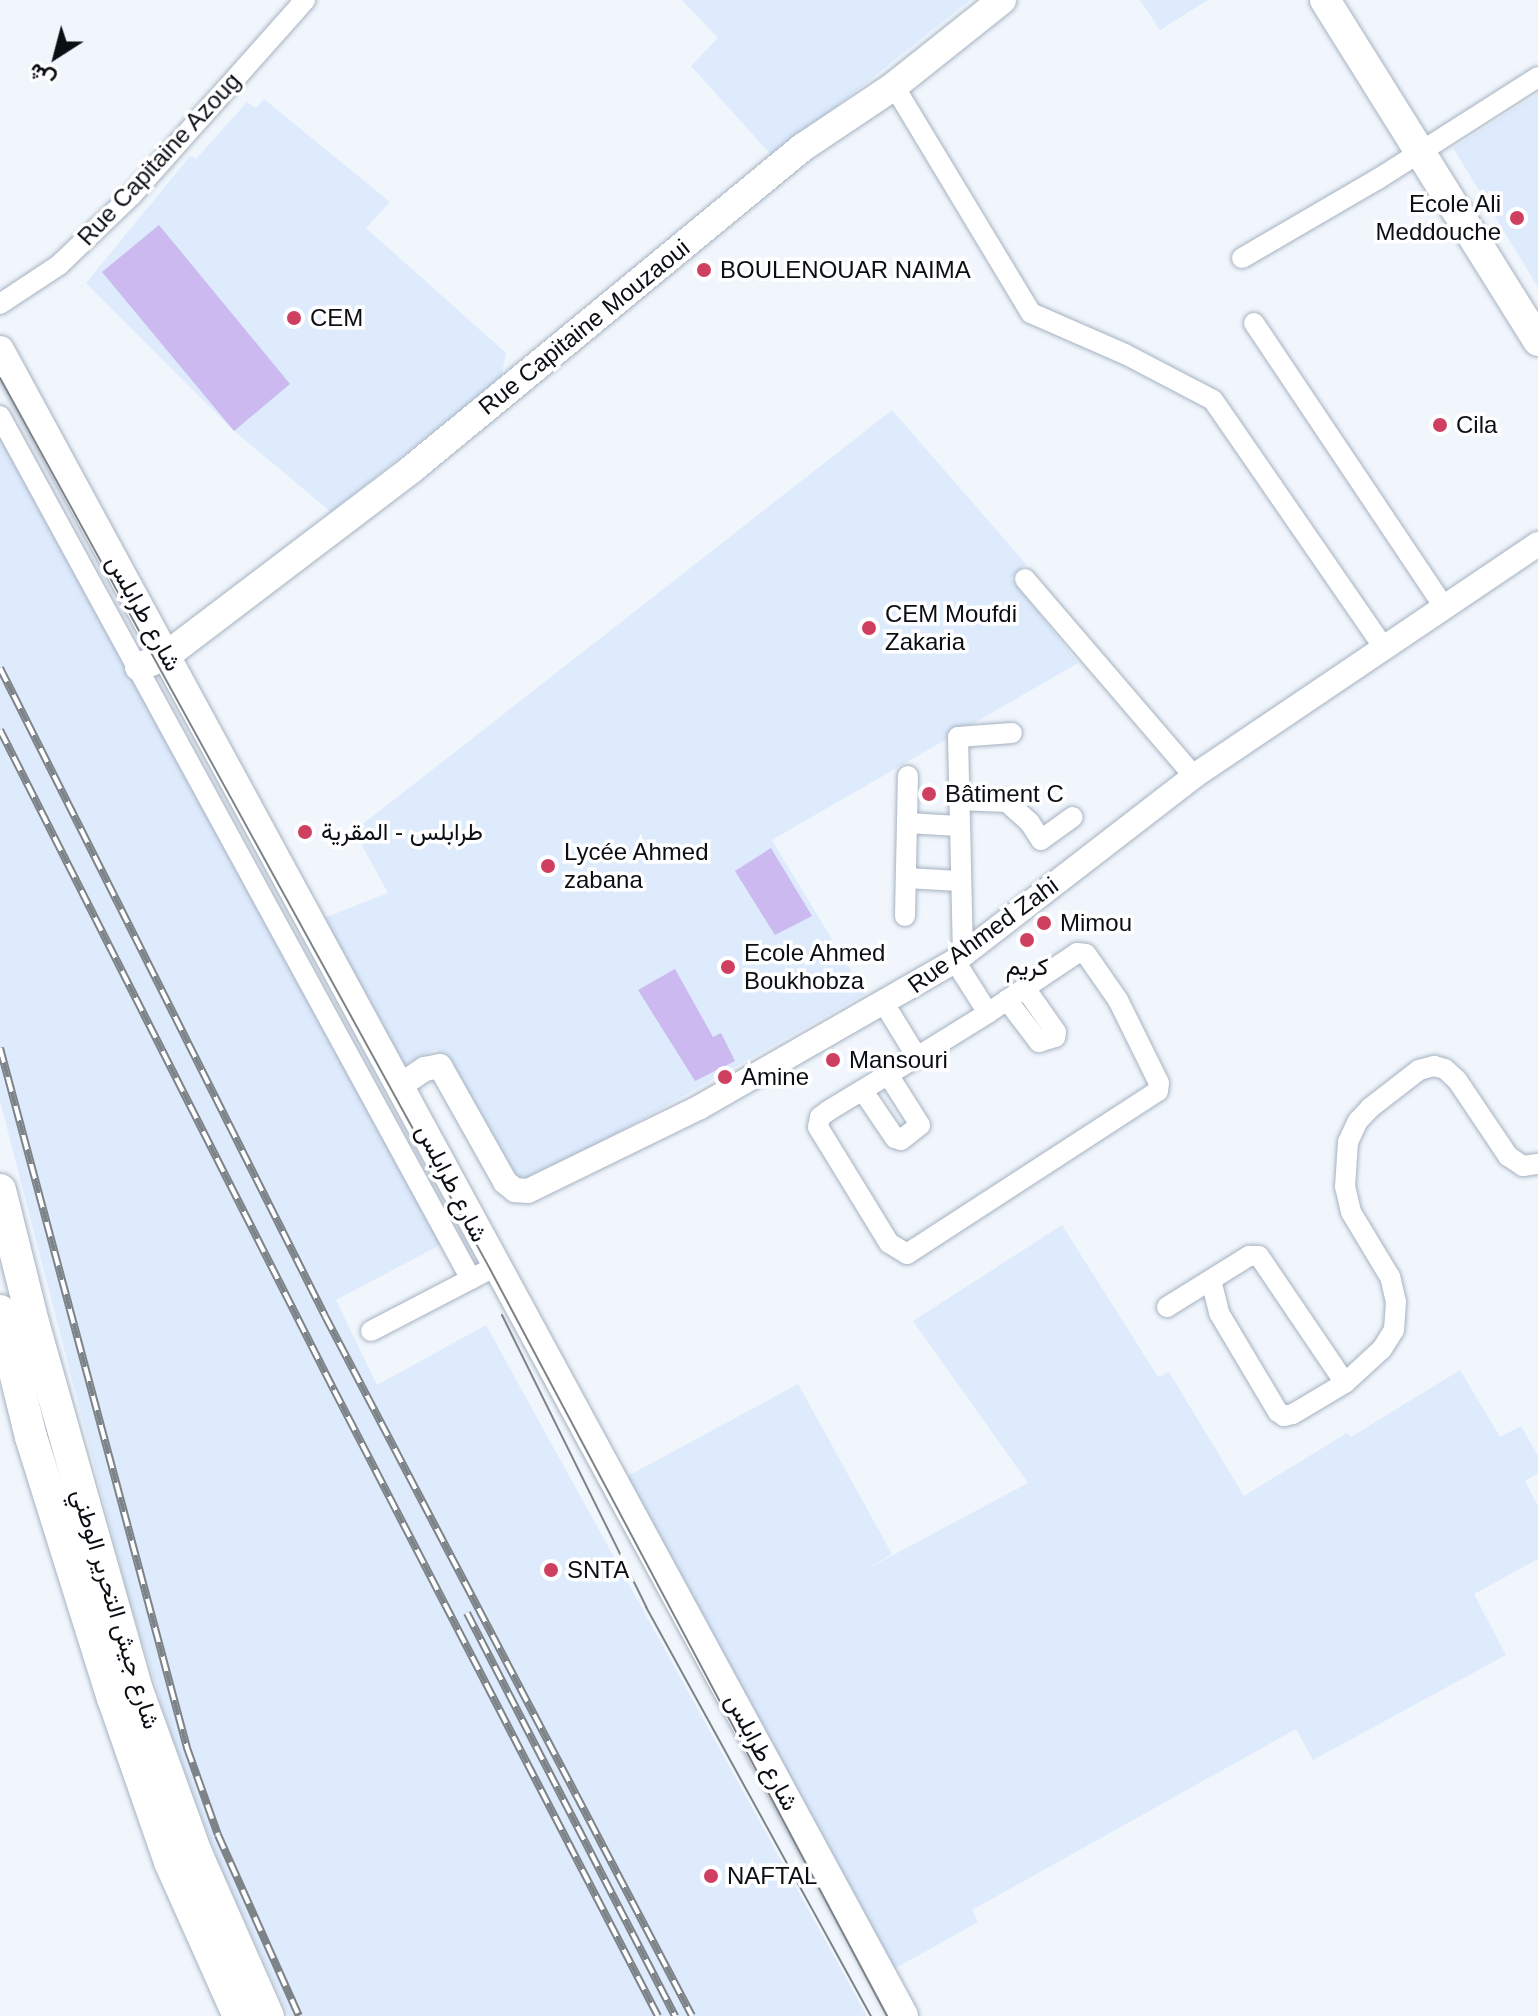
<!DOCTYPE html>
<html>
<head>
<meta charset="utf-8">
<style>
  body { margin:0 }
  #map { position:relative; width:1538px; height:2016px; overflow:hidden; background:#f0f6fc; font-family:Helvetica,Vazirmatn,sans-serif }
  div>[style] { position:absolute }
  .built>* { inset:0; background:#ddebfd }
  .green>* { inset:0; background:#ccb9ef }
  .roads { filter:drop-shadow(0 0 2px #a6b2c1) drop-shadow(0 0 2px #a6b2c1) }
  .minor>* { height:20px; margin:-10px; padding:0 10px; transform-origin:10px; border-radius:10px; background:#fff }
  .tertiary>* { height:24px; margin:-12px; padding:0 12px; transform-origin:12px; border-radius:12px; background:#fff }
  .secondary>* { height:28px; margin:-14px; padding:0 14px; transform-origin:14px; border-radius:14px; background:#fff }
  .primary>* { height:30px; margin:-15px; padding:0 15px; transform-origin:15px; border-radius:15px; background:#fff }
  .trunk>* { height:32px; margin:-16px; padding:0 16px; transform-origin:16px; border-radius:16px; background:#fff }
  .tram>* { height:2px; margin:-1px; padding:0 1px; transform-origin:1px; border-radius:1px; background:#7e8388 }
  .rail>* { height:8px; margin-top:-4px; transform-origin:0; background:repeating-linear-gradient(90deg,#fff 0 15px,#7e8388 0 30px); box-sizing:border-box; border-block:2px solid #7e8388 }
  .dots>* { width:22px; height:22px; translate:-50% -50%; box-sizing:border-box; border:4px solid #fff; border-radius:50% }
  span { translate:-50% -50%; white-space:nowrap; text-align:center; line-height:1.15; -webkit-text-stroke:7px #fff; paint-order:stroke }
  .street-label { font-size:24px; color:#0b0f14 }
  .poi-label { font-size:24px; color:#0b0f14 }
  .right { translate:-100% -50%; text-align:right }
  .left { translate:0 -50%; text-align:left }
  .north { position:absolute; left:16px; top:16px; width:80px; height:80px; -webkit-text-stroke:6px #fff; paint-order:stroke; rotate:216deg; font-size:22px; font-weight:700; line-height:32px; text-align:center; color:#0b0f14 }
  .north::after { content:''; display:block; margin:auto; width:28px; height:36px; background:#0b0f14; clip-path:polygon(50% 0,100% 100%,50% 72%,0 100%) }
</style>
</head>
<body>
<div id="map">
  <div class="built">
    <div style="clip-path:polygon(682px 0,970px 0,773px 157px,691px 66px,718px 38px)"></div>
    <div style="clip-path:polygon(1140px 0,1208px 0,1160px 30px)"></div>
    <div style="clip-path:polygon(1538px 94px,1538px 287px,1453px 148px)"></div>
    <div style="clip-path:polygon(264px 99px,390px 202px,366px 228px,506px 353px,501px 378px,331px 512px,234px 431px,86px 283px,190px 156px,196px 159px,247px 102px,256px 108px)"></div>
    <div style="clip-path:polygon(892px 410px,1026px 564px,1011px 578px,1078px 663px,772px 840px,865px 994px,532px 1181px,520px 1179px,510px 1173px,437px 1049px,401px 1066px,324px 918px,388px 893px,354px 831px)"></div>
    <div style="clip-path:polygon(0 431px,442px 1244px,336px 1300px,377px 1385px,486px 1325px,867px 2016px,289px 2016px,220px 1865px,169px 1728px,128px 1596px,0 1101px)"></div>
    <div style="clip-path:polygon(1062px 1225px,1158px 1377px,1169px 1372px,1244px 1496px,1347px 1433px,1351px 1437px,1460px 1370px,1500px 1437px,1521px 1426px,1538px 1456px,1538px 1473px,1525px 1481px,1538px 1506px,1538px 1559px,1474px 1594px,1506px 1655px,1313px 1760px,1296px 1729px,972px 1910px,978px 1922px,894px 1969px,626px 1477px,798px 1384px,892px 1554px,863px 1571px,1028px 1483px,913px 1321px)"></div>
  </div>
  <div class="green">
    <div style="clip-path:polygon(159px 225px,290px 384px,234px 431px,102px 272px)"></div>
    <div style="clip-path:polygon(771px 848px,812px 916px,775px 935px,735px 871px)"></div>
    <div style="clip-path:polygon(675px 969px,713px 1037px,721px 1033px,735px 1061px,695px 1081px,638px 990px)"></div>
  </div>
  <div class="roads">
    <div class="minor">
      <div style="left:894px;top:86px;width:265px;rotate:58.9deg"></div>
      <div style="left:1031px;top:313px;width:103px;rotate:23.6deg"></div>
      <div style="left:1125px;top:354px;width:99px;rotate:27.6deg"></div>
      <div style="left:1213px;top:400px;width:299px;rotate:55.4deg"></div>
      <div style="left:1242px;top:258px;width:157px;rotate:-30.2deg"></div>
      <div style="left:1378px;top:179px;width:190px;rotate:-32.5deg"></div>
      <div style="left:0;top:304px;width:71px;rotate:-33.5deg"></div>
      <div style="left:59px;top:265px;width:101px;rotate:-43.8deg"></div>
      <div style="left:132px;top:195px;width:261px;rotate:-48.4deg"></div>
      <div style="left:1254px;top:323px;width:339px;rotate:56.2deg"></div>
      <div style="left:0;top:416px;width:983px;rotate:61.38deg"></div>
      <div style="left:1025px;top:579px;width:260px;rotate:49.4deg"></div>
      <div style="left:958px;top:800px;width:49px;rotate:2.3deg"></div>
      <div style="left:1007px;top:802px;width:31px;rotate:42deg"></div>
      <div style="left:1030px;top:823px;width:20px;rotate:57deg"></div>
      <div style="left:1041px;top:840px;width:39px;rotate:-36deg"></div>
      <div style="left:907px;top:823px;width:52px;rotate:3.3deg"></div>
      <div style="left:906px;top:878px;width:53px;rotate:3.2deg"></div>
      <div style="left:905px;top:916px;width:140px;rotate:-88.8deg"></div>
      <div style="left:963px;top:956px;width:219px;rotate:-91.3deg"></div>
      <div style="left:958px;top:737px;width:54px;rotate:-4.2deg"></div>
      <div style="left:1007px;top:1000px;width:53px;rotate:52.7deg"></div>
      <div style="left:1039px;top:1042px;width:17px;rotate:-17deg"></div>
      <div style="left:1055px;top:1037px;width:5px;rotate:-79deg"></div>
      <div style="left:1056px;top:1032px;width:54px;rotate:-125.2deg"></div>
      <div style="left:885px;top:1005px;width:61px;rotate:58.4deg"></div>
      <div style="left:917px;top:1057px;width:104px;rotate:148.8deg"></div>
      <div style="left:828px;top:1111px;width:10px;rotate:143deg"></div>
      <div style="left:820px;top:1117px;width:10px;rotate:101deg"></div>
      <div style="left:818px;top:1127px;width:136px;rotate:58.5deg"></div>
      <div style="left:889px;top:1243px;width:21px;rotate:31deg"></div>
      <div style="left:907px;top:1254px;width:299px;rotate:-33deg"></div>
      <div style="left:1158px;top:1091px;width:8px;rotate:-83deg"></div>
      <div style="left:1159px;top:1083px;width:93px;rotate:-116.3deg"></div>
      <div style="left:1118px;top:1000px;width:56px;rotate:-124.8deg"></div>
      <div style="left:1086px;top:954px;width:9px;rotate:-174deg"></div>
      <div style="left:1077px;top:953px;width:107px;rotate:146deg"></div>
      <div style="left:988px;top:1013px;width:62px;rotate:-122.4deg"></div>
      <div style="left:917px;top:1057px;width:84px;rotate:-31.8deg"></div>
      <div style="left:863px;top:1091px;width:57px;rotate:55.8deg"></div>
      <div style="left:895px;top:1138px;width:6px;rotate:18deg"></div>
      <div style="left:901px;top:1140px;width:24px;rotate:-38deg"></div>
      <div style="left:920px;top:1125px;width:58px;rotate:-122.3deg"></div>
      <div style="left:1211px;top:1280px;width:34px;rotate:76deg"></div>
      <div style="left:1219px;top:1313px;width:115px;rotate:59.2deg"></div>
      <div style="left:1278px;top:1412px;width:7px;rotate:34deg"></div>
      <div style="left:1284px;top:1416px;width:9px;rotate:-13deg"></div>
      <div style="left:1293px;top:1414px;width:61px;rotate:-30.8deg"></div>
      <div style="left:1345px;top:1383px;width:50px;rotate:-42.6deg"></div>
      <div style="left:1382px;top:1349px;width:22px;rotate:-58deg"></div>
      <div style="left:1394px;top:1330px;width:28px;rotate:-86deg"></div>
      <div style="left:1396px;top:1302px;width:26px;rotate:-103deg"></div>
      <div style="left:1390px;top:1277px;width:76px;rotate:-121deg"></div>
      <div style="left:1351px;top:1212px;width:26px;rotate:-103deg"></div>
      <div style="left:1345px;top:1187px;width:45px;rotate:-86.2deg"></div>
      <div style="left:1348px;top:1142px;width:23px;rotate:-65deg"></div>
      <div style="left:1358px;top:1121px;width:18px;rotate:-47deg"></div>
      <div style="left:1370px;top:1108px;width:62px;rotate:-37.8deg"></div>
      <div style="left:1419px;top:1070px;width:16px;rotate:-15deg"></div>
      <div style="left:1434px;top:1066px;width:11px;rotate:15deg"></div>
      <div style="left:1445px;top:1069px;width:16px;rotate:43deg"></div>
      <div style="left:1457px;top:1080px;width:92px;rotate:56.1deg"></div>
      <div style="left:1508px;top:1156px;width:18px;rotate:34deg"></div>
      <div style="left:1523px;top:1166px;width:15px;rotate:-8deg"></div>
      <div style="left:1167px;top:1307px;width:97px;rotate:-31.9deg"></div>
      <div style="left:1249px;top:1256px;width:10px"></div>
      <div style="left:1259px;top:1256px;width:153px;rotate:55.9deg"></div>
      <div style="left:371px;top:1331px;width:141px;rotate:-27.5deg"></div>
    </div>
    <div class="tertiary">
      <div style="left:401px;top:1085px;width:29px;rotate:-34deg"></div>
      <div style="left:425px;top:1069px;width:15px;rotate:-11deg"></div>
      <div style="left:440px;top:1066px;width:133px;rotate:60.7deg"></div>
      <div style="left:505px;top:1182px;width:13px;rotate:39deg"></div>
      <div style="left:515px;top:1190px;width:13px;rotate:4deg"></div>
      <div style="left:528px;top:1191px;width:191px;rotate:-26deg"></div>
      <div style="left:700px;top:1107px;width:294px;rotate:-29.8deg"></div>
      <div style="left:955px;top:961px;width:302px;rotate:-37.7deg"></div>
      <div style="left:1194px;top:776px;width:415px;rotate:-34deg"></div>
    </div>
    <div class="secondary">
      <div style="left:0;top:350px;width:1895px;rotate:61.51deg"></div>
      <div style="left:139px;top:667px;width:30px;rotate:-23deg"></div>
      <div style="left:167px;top:655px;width:309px;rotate:-37.2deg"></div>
      <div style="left:413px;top:468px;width:505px;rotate:-39.46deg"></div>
      <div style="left:803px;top:147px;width:110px;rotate:-33.8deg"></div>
      <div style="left:894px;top:86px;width:138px;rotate:-38.5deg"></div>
    </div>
    <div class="primary">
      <div style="left:1325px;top:0;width:402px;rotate:58deg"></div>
    </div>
    <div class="trunk">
      <div style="left:0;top:1190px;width:140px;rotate:76deg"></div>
      <div style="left:34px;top:1326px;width:378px;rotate:74.2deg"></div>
      <div style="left:137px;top:1690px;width:173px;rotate:70.1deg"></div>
      <div style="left:196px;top:1853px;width:178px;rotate:66.2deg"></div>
      <div style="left:0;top:1311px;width:130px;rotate:76.2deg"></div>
      <div style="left:31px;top:1437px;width:274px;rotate:72.6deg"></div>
      <div style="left:113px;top:1698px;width:174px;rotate:70.8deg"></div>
      <div style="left:170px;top:1862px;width:169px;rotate:65.9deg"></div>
    </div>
  </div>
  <div class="tram">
    <div style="left:0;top:378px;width:1017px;rotate:61.19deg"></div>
    <div style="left:490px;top:1269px;width:846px;rotate:62.01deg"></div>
    <div style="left:502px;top:1315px;width:326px;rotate:63.7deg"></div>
    <div style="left:646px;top:1607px;width:467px;rotate:61.2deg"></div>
  </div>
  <div class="rail">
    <div style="left:0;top:668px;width:725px;rotate:63.36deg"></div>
    <div style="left:325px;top:1316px;width:790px;rotate:62.33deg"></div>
    <div style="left:0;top:730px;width:740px;rotate:63.16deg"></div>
    <div style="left:334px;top:1390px;width:705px;rotate:62.64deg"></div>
    <div style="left:0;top:1048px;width:725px;rotate:75.04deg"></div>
    <div style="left:187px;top:1748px;width:92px;rotate:70.4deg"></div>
    <div style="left:218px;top:1835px;width:198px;rotate:65.9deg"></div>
    <div style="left:467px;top:1613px;width:454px;rotate:62.7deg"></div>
  </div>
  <div class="dots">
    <div style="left:1517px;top:218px;background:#cf3f60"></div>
    <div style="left:704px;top:270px;background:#cf3f60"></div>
    <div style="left:294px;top:318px;background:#cf3f60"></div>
    <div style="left:1440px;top:425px;background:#cf3f60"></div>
    <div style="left:869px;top:628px;background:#cf3f60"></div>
    <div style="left:929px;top:794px;background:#cf3f60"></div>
    <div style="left:305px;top:832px;background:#cf3f60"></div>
    <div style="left:548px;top:866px;background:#cf3f60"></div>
    <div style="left:1044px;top:923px;background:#cf3f60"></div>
    <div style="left:1027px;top:940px;background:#cf3f60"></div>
    <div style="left:728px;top:967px;background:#cf3f60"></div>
    <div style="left:833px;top:1060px;background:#cf3f60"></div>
    <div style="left:725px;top:1077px;background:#cf3f60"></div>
    <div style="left:551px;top:1570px;background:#cf3f60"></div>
    <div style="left:711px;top:1876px;background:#cf3f60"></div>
  </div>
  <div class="street-label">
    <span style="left:159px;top:159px;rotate:-47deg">Rue Capitaine Azoug</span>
    <span style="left:584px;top:327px;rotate:-39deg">Rue Capitaine Mouzaoui</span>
    <span style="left:144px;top:613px;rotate:61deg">شارع طرابلس</span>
    <span style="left:983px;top:935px;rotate:-36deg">Rue Ahmed Zahi</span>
    <span style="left:452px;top:1183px;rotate:63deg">شارع طرابلس</span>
    <span style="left:116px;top:1609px;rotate:73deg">شارع جيش التحرير الوطني</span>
    <span style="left:762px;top:1752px;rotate:62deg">شارع طرابلس</span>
  </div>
  <div class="poi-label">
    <span class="right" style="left:1501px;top:218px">Ecole Ali<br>Meddouche</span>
    <span class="left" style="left:720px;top:270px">BOULENOUAR NAIMA</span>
    <span class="left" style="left:310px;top:318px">CEM</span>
    <span class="left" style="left:1456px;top:425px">Cila</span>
    <span class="left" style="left:885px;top:628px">CEM Moufdi<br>Zakaria</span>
    <span class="left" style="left:945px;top:794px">Bâtiment C</span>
    <span class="left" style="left:321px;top:832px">طرابلس - المقرية</span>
    <span class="left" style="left:564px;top:866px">Lycée Ahmed<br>zabana</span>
    <span class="left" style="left:1060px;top:923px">Mimou</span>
    <span class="left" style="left:744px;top:967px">Ecole Ahmed<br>Boukhobza</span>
    <span style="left:1027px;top:967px">كريم</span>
    <span class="left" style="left:849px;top:1060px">Mansouri</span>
    <span class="left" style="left:741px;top:1077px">Amine</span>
    <span class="left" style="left:567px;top:1570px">SNTA</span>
    <span class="left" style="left:727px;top:1876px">NAFTAL</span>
  </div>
  <div class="north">ش</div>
</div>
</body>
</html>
